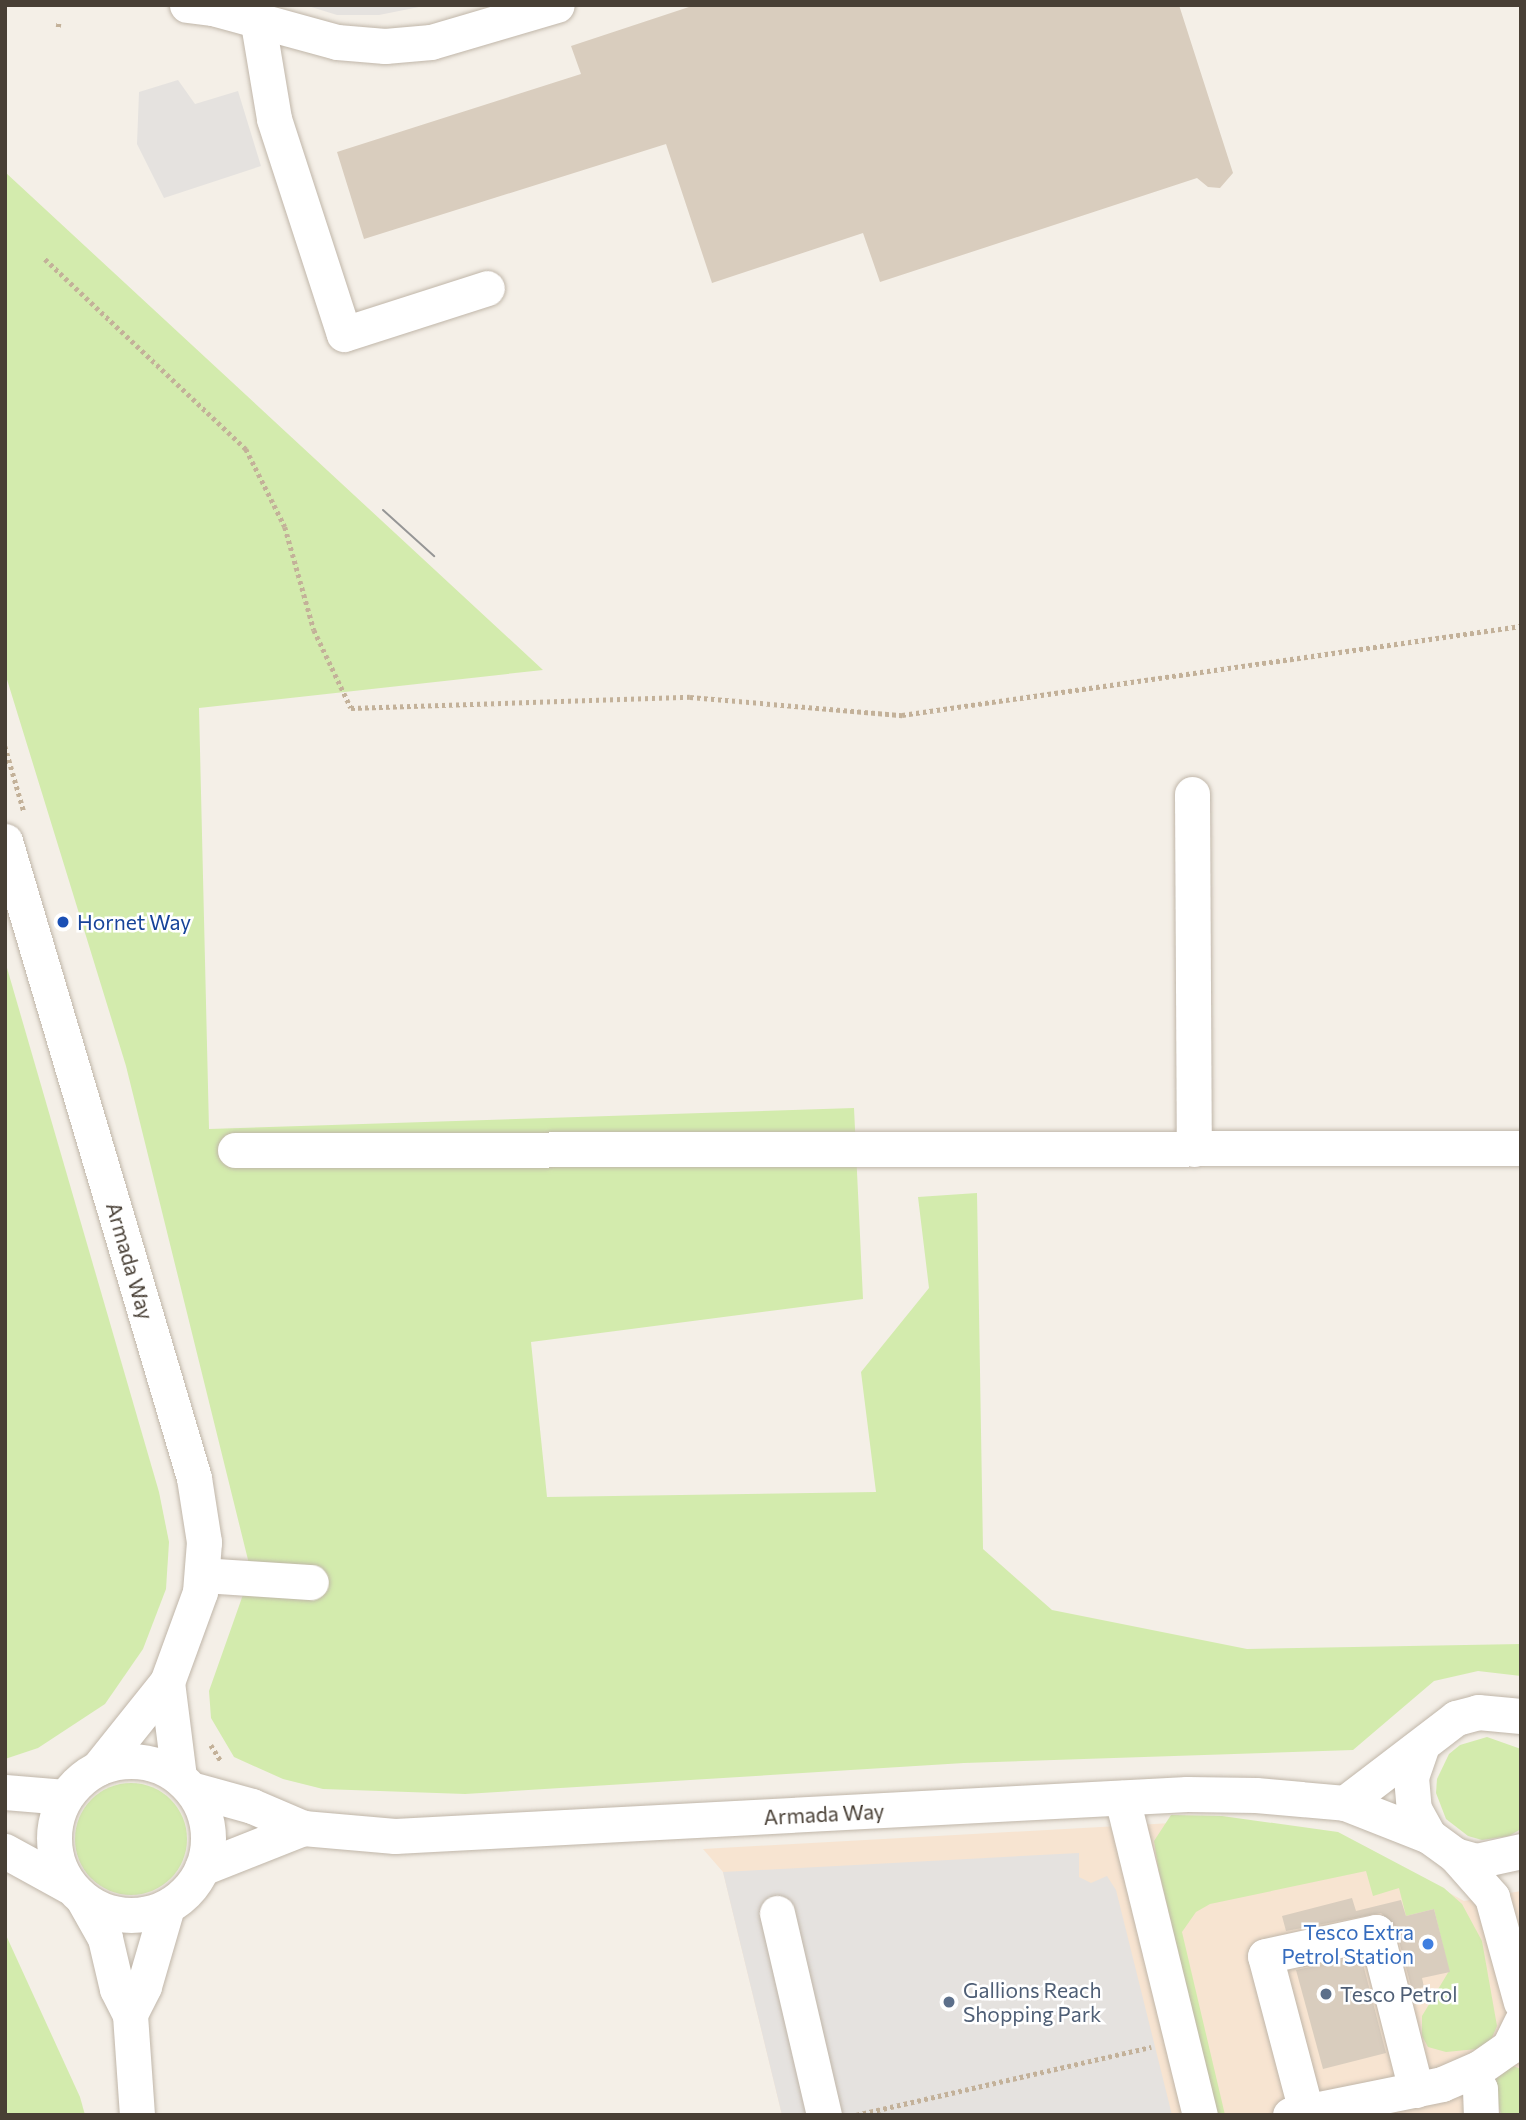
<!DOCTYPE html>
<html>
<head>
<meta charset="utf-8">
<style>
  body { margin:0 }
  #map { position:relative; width:1526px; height:2120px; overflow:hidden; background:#f4efe7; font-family:Commissioner,sans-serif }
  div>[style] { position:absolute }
  .commercial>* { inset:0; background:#f7e4d1 }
  .green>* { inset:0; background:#d3ebad }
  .round { border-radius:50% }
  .parking>* { inset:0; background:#e5e2df }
  .building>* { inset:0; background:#d9cdbe }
  .path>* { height:4.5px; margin-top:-2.25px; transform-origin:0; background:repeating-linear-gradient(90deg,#c3b199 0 3.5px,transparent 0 7px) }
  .roads { filter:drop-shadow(0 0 2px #c0b6a9) drop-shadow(0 0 2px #c0b6a9) }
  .minor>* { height:35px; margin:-17.5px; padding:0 17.5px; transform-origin:17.5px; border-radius:17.5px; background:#fff }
  .minor>.ring { margin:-17.5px; padding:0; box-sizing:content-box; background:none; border:35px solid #fff; border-radius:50% }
  .tram>* { height:2px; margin:-1px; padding:0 1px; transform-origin:1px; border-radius:1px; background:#969696 }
  .dots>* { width:19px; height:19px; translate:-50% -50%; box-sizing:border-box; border:4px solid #fff; border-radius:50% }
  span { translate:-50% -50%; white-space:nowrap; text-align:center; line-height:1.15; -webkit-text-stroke:5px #fff; paint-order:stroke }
  .transit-label { font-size:21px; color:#164399 }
  .left { translate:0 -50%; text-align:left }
  .street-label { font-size:21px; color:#483f35 }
  .shop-label { font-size:21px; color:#366cbe }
  .right { translate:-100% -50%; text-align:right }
  .service-label { font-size:21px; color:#4e5e75 }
  .frame { position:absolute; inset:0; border:7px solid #483f35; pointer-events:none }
</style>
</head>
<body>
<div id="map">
  <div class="commercial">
    <div style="clip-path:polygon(1172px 1823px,1364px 1846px,1464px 1901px,1521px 1891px,1521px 2115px,782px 2115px,723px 1872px,703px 1849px)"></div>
  </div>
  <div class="green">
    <div style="clip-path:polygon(5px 172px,543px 670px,199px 708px,209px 1129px,854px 1108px,863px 1299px,531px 1342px,547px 1497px,876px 1492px,861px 1372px,929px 1288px,918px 1197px,977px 1193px,983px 1549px,1052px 1610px,1247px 1649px,1521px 1644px,1521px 1676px,1478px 1671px,1434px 1681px,1353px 1750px,964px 1763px,465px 1794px,323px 1789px,283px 1779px,234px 1757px,211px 1718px,209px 1691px,251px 1572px,126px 1066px,5px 673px)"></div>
    <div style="clip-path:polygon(5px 961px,159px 1492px,169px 1542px,166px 1589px,143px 1649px,105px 1704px,38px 1748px,5px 1759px)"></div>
    <div style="clip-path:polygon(1487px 1737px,1521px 1749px,1521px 1829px,1509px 1836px,1482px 1840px,1468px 1836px,1446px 1819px,1436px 1793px,1437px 1779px,1449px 1754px,1460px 1745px)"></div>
    <div class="round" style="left:75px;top:1783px;width:112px;height:112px"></div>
    <div style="clip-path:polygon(1171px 1815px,1222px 1816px,1338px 1832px,1444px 1888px,1462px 1904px,1482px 1941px,1497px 2026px,1491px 2040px,1477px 2049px,1446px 2052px,1428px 2047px,1422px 2036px,1422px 2016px,1449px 1971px,1434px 1909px,1406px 1916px,1399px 1888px,1373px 1896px,1366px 1871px,1210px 1904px,1196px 1912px,1182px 1932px,1225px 2115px,1217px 2115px,1158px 1867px,1154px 1841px)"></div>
    <div style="clip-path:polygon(5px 1933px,80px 2097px,85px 2115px,5px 2115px)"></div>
    <div style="clip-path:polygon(1513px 2066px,1521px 2069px,1521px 2115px,1501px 2114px,1492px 2082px)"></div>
  </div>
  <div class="parking">
    <div style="clip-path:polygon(305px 5px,429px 5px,379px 15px,337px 15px)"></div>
    <div style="clip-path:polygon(178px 80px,195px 104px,238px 91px,261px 166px,164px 198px,137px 144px,139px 92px)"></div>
    <div style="clip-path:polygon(1079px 1853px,1079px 1877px,1091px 1883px,1107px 1876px,1116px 1890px,1172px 2115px,782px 2115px,723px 1872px)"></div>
  </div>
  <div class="building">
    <div style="clip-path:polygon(695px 5px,1179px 5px,1233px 173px,1220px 188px,1208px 187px,1197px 178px,880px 282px,863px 233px,712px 283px,666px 144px,364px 239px,337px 152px,581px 74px,571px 46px)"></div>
    <div style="clip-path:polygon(1352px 1898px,1356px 1911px,1401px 1900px,1406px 1916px,1434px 1909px,1450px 1972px,1422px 1978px,1424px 1987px,1412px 1990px,1395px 1926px,1381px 1913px,1286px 1931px,1282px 1916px)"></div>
    <div style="clip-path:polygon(1361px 1956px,1386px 2053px,1323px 2069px,1296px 1970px)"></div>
  </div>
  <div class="path">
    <div style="left:58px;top:27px;width:6px;rotate:-81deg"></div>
    <div style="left:45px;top:259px;width:277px;rotate:43.4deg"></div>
    <div style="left:246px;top:449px;width:87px;rotate:63.4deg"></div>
    <div style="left:285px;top:527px;width:107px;rotate:74.3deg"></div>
    <div style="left:314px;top:630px;width:86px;rotate:64.6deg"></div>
    <div style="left:351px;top:708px;width:339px;rotate:-1.9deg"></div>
    <div style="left:690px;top:697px;width:213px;rotate:4.9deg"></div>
    <div style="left:902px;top:715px;width:625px;rotate:-8.18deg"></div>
    <div style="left:5px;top:746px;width:69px;rotate:73.9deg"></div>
    <div style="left:211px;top:1745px;width:19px;rotate:58deg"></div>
    <div style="left:856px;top:2115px;width:303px;rotate:-13deg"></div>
  </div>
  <div class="roads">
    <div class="minor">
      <div style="left:187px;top:5px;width:26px;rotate:7deg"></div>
      <div style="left:213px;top:8px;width:129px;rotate:15.3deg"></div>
      <div style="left:337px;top:42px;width:48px;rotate:4.8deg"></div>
      <div style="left:385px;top:46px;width:46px;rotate:-5deg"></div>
      <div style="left:431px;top:42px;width:131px;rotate:-16.4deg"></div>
      <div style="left:258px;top:23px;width:97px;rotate:80.5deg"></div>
      <div style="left:274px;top:119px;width:226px;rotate:72deg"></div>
      <div style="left:344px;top:334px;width:150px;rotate:-17.8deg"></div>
      <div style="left:1192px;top:794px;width:355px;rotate:89.7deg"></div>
      <div style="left:5px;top:841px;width:664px;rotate:73.47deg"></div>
      <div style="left:194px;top:1478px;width:65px;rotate:81.1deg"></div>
      <div style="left:204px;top:1542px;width:50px;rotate:94.6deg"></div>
      <div style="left:200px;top:1592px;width:96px;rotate:110.1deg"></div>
      <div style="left:167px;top:1682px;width:110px;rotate:128.7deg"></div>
      <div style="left:235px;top:1150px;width:1286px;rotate:-0.09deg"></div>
      <div style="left:202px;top:1575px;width:109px;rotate:3.7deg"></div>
      <div style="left:167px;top:1682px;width:96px;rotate:82.8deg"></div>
      <div style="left:1421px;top:1748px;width:31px;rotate:109deg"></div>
      <div style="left:1411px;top:1777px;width:32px;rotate:85deg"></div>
      <div style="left:1414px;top:1809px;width:31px;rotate:61deg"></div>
      <div class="ring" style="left:54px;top:1761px;width:119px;height:119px"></div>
      <div style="left:191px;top:1789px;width:63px;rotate:15.6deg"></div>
      <div style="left:252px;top:1806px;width:56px;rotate:23.3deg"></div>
      <div style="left:303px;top:1828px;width:92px;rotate:5deg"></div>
      <div style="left:395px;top:1836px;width:793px;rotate:-3.04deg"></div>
      <div style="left:1187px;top:1794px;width:69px;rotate:0.8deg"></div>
      <div style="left:1256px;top:1795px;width:89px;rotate:5.1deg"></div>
      <div style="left:1345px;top:1803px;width:90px;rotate:21.4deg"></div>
      <div style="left:1429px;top:1836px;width:32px;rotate:36deg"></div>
      <div style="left:1455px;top:1855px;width:22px;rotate:16deg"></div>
      <div style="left:1476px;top:1861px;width:46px;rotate:-12.5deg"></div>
      <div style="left:5px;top:1792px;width:60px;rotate:4.8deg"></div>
      <div style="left:1122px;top:1798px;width:326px;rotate:76.2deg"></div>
      <div style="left:1345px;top:1803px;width:140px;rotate:-37.4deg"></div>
      <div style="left:1456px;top:1718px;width:23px;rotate:-15deg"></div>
      <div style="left:1478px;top:1712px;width:43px;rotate:5.3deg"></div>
      <div style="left:5px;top:1851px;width:73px;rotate:28.7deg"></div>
      <div style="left:1455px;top:1855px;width:56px;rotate:48.6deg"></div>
      <div style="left:1492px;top:1897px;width:109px;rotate:74.6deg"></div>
      <div style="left:202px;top:1868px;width:109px;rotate:-21.6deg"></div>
      <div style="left:83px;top:1899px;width:45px;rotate:60.6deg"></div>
      <div style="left:105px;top:1938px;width:52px;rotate:76.8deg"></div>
      <div style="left:117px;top:1989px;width:28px;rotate:63deg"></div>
      <div style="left:777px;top:1913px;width:207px;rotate:76.9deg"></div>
      <div style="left:1472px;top:2072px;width:19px;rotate:65deg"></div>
      <div style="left:1480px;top:2089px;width:26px;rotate:88deg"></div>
      <div style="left:1306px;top:2111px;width:160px;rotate:-104.8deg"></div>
      <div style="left:1265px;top:1956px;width:114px;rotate:-12.2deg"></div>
      <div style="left:1376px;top:1932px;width:163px;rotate:75.8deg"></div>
      <div style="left:137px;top:2115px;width:101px;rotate:-94deg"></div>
      <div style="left:130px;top:2014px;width:31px;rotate:-63deg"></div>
      <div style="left:144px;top:1986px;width:82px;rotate:-73.8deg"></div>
      <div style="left:1290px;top:2115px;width:155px;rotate:-11.5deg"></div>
      <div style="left:1442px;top:2084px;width:40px;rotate:-23.4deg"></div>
      <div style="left:1479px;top:2068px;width:37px;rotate:-35deg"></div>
      <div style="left:1509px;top:2047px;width:28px;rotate:-64deg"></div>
    </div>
  </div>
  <div class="tram">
    <div style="left:383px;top:510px;width:69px;rotate:42deg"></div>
  </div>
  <div class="dots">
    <div style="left:63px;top:922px;background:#1a4fb4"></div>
    <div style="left:1428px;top:1944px;background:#3f7fe0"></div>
    <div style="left:1326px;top:1994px;background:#5c6f8a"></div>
    <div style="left:949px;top:2002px;background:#5c6f8a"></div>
  </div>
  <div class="transit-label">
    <span class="left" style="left:77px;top:922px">Hornet Way</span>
  </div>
  <div class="street-label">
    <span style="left:130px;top:1261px;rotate:74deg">Armada Way</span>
    <span style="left:824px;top:1814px;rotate:-3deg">Armada Way</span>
  </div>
  <div class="shop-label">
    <span class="right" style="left:1414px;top:1944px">Tesco Extra<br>Petrol Station</span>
  </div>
  <div class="service-label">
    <span class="left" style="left:963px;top:2002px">Gallions Reach<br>Shopping Park</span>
    <span class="left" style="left:1340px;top:1994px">Tesco Petrol</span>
  </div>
  <div class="frame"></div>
</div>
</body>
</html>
